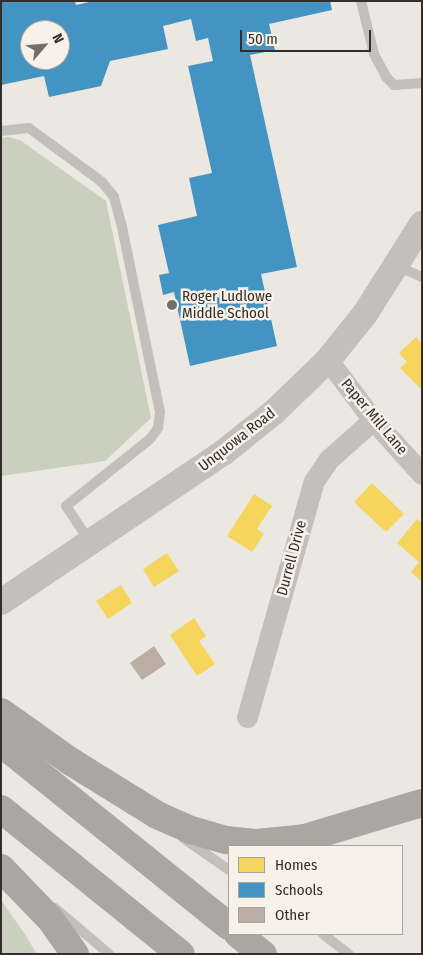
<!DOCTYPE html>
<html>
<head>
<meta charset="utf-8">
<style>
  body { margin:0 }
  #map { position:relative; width:423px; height:955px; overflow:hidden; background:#ebe7e1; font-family:"Fira Sans Condensed",sans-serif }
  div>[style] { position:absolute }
  .green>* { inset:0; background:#cbcfbd }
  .homes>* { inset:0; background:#f6d55c }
  .schools>* { inset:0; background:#4393c3 }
  .building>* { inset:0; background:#bcada4 }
  .service>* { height:10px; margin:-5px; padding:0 5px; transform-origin:5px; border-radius:5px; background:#c3bfba }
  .minor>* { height:21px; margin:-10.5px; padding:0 10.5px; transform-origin:10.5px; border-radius:10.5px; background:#c3bfba }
  .tertiary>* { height:26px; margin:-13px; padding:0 13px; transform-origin:13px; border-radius:13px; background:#c3bfba }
  .motorway>* { height:28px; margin:-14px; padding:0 14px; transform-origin:14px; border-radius:14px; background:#aaa6a0 }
  .dots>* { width:14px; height:14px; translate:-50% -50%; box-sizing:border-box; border:2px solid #f7f2e9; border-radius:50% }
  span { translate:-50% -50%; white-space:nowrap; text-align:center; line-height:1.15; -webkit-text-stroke:5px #f7f2e9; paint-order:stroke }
  .poi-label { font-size:15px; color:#342d29 }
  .left { translate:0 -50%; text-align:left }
  .street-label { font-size:15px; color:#342d29 }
  .frame { position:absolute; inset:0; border:2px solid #342d29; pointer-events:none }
  .legend { position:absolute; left:228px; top:845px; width:175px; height:90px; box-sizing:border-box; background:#f7f2e9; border:1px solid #a9a39c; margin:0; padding:6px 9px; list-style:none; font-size:15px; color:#342d29 }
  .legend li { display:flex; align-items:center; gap:10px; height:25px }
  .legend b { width:25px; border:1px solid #a9a39c }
  .north { position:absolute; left:20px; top:20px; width:50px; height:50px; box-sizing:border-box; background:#f7f2e9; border:1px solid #a9a39c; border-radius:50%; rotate:63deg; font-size:14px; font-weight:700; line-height:20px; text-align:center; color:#342d29 }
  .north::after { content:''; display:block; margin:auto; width:18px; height:22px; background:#746e69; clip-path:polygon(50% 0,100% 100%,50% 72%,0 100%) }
  .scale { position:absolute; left:240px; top:30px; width:131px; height:22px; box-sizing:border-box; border:2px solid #342d29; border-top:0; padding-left:6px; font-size:15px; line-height:18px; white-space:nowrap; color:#342d29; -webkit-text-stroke:4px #f7f2e9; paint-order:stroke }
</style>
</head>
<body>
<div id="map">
  <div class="green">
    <div style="clip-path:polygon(8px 137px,20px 140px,106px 201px,151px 418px,105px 461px,1px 476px,1px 138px)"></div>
    <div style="clip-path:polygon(1px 900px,24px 933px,37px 954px,1px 954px)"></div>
  </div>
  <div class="homes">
    <div style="clip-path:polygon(416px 337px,422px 343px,422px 390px,400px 368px,407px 362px,399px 353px)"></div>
    <div style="clip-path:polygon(372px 483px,404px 514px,386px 532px,354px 502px)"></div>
    <div style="clip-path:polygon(254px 494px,272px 506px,257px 529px,264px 534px,252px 552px,227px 536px)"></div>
    <div style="clip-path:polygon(417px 519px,422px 523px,422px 582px,411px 572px,419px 562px,397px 543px)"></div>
    <div style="clip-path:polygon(167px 553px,179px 571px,154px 587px,143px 569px)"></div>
    <div style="clip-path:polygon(121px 585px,132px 603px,108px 619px,96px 601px)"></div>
    <div style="clip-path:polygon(194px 618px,206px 636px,199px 641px,215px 664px,197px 676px,170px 635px)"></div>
  </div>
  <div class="schools">
    <div style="clip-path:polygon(evenodd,75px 1px,76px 5px,94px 1px,330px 1px,332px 10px,269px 24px,275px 50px,250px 55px,297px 267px,261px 274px,277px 346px,190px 366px,174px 292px,163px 295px,159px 275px,169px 273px,158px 225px,197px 216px,189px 178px,212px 173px,188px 66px,213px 61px,208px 38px,196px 41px,191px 19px,163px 26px,168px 49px,110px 61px,101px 86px,49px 97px,44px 76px,1px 85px,1px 2px,75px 1px,30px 30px,60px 30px,60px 60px,30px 60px,30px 30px)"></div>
  </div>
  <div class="building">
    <div style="clip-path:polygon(154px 646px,166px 664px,142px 680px,130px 663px)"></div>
  </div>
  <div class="service">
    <div style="left:361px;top:1px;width:55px;rotate:76.2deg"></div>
    <div style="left:374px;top:54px;width:26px;rotate:62deg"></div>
    <div style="left:386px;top:77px;width:11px;rotate:45deg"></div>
    <div style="left:394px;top:85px;width:28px;rotate:-4deg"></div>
    <div style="left:1px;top:131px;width:28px;rotate:-6deg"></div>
    <div style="left:29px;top:128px;width:91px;rotate:36.5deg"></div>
    <div style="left:102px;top:182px;width:19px;rotate:51deg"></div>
    <div style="left:114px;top:197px;width:31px;rotate:75deg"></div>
    <div style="left:122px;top:227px;width:189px;rotate:78.4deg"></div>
    <div style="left:160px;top:412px;width:16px;rotate:97deg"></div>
    <div style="left:158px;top:428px;width:14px;rotate:126deg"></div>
    <div style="left:150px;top:439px;width:107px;rotate:141.4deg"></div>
    <div style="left:66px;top:506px;width:43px;rotate:56.3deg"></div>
    <div style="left:397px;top:266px;width:27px;rotate:24deg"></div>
    <div style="left:183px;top:838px;width:56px;rotate:34.8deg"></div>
    <div style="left:55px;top:908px;width:71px;rotate:40.4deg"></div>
    <div style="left:323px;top:934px;width:33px;rotate:38deg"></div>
  </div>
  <div class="minor">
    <div style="left:328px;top:360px;width:75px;rotate:53.1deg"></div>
    <div style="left:373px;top:420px;width:73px;rotate:47.8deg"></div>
    <div style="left:247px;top:717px;width:245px;rotate:-74.2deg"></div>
    <div style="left:314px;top:481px;width:27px;rotate:-56deg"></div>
    <div style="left:329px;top:459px;width:59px;rotate:-41.6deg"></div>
  </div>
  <div class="tertiary">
    <div style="left:1px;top:602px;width:267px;rotate:-33.9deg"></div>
    <div style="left:223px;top:453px;width:65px;rotate:-38.8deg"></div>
    <div style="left:274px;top:412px;width:75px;rotate:-43.9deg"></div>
    <div style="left:328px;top:360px;width:59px;rotate:-51.2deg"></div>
    <div style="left:365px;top:314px;width:107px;rotate:-57.7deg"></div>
  </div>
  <div class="motorway">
    <div style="left:1px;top:712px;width:85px;rotate:35.4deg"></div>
    <div style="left:70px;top:761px;width:102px;rotate:31.8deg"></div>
    <div style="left:157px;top:815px;width:37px;rotate:24deg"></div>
    <div style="left:191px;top:830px;width:36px;rotate:16deg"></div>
    <div style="left:226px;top:840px;width:31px;rotate:6deg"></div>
    <div style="left:257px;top:843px;width:48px;rotate:-5.9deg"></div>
    <div style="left:305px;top:838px;width:122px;rotate:-16.7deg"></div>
    <div style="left:1px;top:743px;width:292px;rotate:38.8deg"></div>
    <div style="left:1px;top:809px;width:231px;rotate:38.9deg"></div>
    <div style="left:1px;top:868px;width:72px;rotate:46.1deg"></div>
    <div style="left:51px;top:920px;width:42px;rotate:54.8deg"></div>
    <div style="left:238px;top:934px;width:32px;rotate:39deg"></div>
  </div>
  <div class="dots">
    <div style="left:172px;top:305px;background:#746e69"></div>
  </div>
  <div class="poi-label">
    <span class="left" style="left:182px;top:305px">Roger Ludlowe<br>Middle School</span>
  </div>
  <div class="street-label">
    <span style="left:374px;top:417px;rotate:50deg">Paper Mill Lane</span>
    <span style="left:237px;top:440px;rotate:-38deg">Unquowa Road</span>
    <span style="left:292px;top:558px;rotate:-75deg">Durrell Drive</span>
  </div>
  <div class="frame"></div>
  <ul class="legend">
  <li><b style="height:14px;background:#f6d55c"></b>Homes</li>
  <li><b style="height:14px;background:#4393c3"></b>Schools</li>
  <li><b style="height:14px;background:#bcada4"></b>Other</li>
  </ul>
  <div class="north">N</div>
  <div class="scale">50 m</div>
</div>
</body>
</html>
